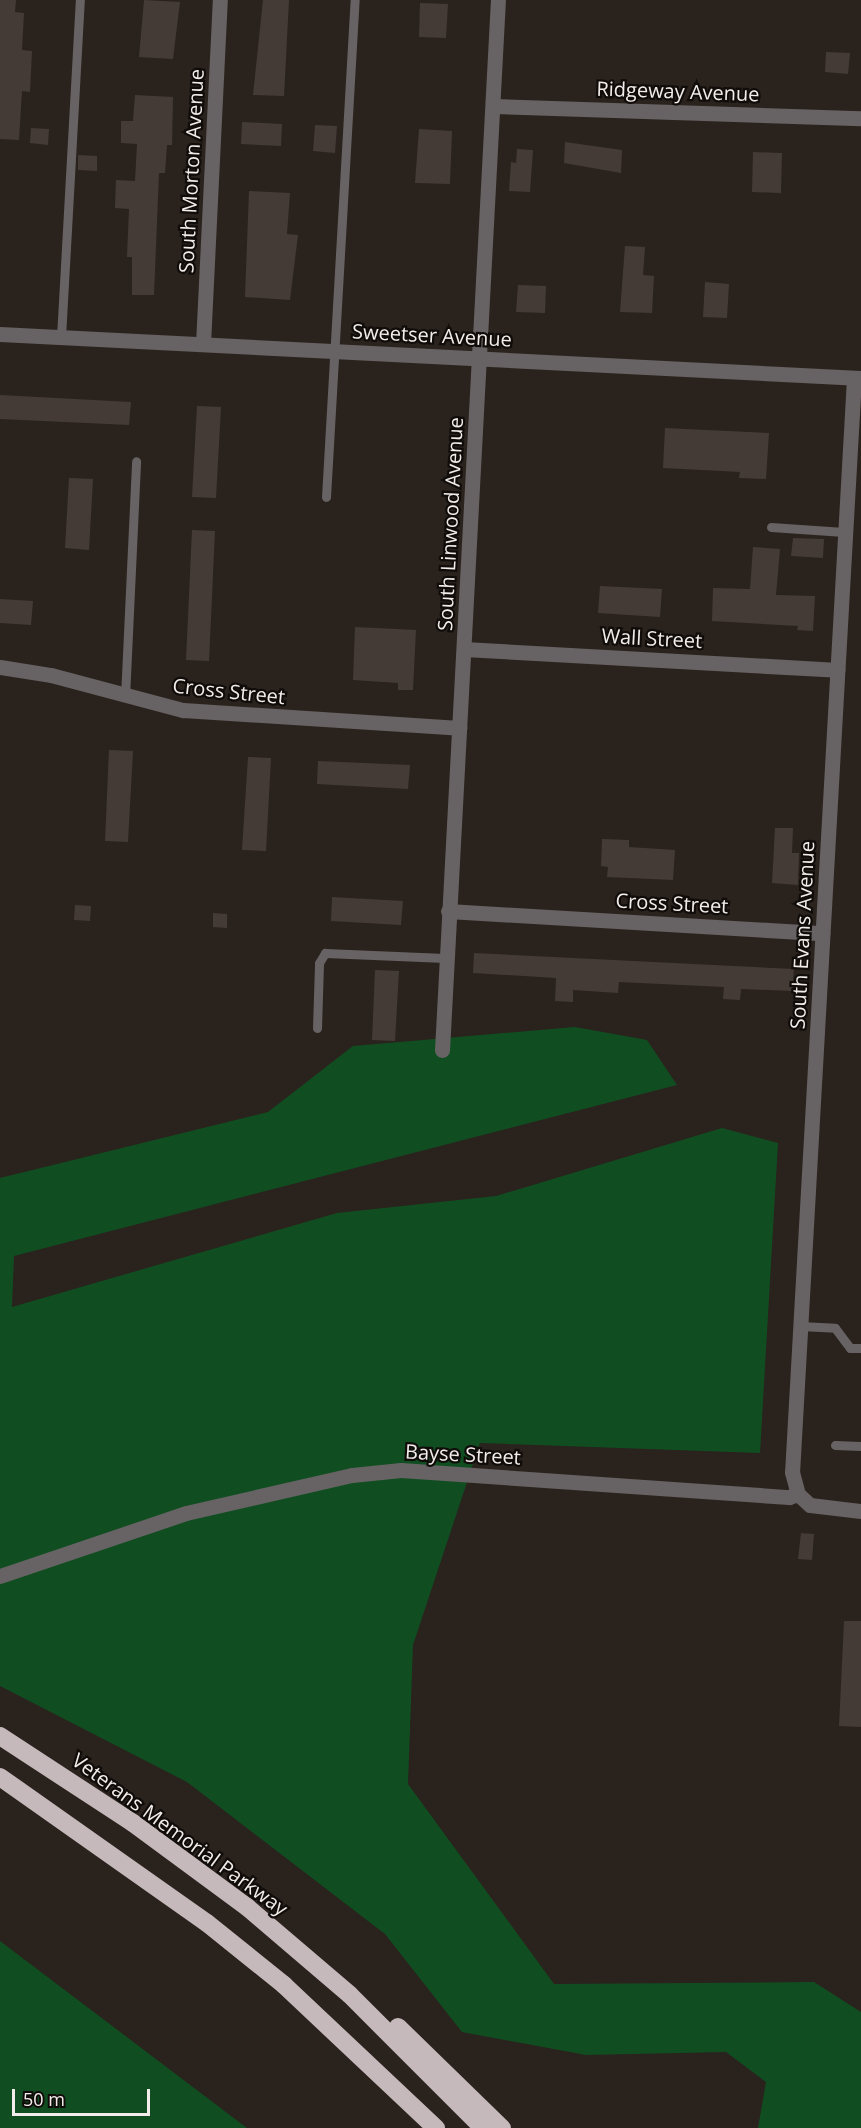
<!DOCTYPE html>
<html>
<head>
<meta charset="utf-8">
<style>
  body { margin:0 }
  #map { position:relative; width:861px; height:2128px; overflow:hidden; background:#2a221d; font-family:"Open Sans",sans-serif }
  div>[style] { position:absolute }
  .green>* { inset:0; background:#104e21 }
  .building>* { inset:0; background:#443b36 }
  .lane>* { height:9px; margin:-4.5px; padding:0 4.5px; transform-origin:4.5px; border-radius:4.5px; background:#676263 }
  .street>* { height:15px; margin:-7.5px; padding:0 7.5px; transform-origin:7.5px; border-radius:7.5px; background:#676263 }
  .highway>* { height:18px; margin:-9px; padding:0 9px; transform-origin:9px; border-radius:9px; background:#c6b9bb }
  span { translate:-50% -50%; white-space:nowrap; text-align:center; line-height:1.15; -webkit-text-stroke:4.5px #100c0a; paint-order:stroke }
  .street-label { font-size:20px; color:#f2edea }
  .scale { position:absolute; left:12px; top:2089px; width:138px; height:27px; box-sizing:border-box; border:3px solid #f2edea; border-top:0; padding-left:8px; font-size:18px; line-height:21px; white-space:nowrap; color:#f2edea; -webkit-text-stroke:4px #100c0a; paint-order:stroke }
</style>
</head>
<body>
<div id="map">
  <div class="green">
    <div style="clip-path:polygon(575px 1027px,647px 1040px,677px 1085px,14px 1256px,12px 1307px,337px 1213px,496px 1196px,722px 1128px,778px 1143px,760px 1453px,480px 1443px,413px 1645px,408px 1784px,554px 1984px,814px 1982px,861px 2012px,861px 2128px,758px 2128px,766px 2082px,726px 2052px,586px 2055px,462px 2032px,385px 1934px,187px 1782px,0 1686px,0 1178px,268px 1112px,353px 1046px)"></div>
    <div style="clip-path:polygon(0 1941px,247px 2128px,0 2128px)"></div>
  </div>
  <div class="building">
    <div style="clip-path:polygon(0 0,16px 0,15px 12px,24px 13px,22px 50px,32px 51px,30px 92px,22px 91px,19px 140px,0 139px)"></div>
    <div style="clip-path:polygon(144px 0,180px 2px,173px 59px,139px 57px)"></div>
    <div style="clip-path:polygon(263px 0,289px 0,284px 96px,253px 95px)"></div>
    <div style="clip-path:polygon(420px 3px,448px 4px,446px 38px,419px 37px)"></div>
    <div style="clip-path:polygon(826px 52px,850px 53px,848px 74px,825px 72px)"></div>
    <div style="clip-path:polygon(135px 95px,173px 97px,172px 145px,167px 145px,165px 173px,159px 173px,154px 295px,132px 295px,132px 257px,127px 257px,129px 209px,115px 208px,116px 180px,135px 181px,137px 144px,121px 143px,121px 121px,133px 121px)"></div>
    <div style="clip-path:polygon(242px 122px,282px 124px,281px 146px,241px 144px)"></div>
    <div style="clip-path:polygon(315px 125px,337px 126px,335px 153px,313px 151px)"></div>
    <div style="clip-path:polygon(31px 128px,49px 129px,48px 145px,30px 143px)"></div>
    <div style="clip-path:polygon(419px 129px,452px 131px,450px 184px,415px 183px)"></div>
    <div style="clip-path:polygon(565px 142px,622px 150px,621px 173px,564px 163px)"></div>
    <div style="clip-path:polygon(517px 149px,533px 150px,530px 192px,509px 191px,511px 162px,516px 163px)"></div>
    <div style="clip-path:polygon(753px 152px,782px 153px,781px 193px,752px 192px)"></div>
    <div style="clip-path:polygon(78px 155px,97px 156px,97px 171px,78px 170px)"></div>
    <div style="clip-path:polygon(249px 191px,290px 193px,287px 234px,298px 235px,290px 300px,245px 297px)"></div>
    <div style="clip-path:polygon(625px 246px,645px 247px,643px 275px,654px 276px,652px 313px,620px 312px)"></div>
    <div style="clip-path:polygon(705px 282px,729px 284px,727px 318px,703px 317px)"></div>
    <div style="clip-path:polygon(518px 285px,546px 286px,545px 313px,516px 312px)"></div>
    <div style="clip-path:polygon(0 395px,131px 402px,129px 425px,0 419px)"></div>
    <div style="clip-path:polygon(197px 406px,221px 407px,216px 498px,192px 497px)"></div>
    <div style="clip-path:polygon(665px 428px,769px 433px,766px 479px,739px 478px,740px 472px,663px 468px)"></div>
    <div style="clip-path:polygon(69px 478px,93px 479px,89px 550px,65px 548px)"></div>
    <div style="clip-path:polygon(192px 530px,215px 531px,209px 661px,186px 660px)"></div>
    <div style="clip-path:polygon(793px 538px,824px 539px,823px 558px,791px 556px)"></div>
    <div style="clip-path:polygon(753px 547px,780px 549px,776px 595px,815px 596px,813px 631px,797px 630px,798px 626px,712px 621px,713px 588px,750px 589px)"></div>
    <div style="clip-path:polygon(600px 586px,662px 589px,660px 617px,598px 613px)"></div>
    <div style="clip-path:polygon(0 599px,33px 601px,31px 625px,0 623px)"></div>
    <div style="clip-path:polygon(355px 627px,416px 630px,413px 690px,398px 690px,398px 683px,353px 680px)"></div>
    <div style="clip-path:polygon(109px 750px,133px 751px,128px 842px,105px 841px)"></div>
    <div style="clip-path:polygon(248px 757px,271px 758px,266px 851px,242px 850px)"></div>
    <div style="clip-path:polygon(318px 761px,410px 765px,408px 789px,317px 784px)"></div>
    <div style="clip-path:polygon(775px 828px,793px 828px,792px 853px,799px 853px,798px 885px,772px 883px)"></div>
    <div style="clip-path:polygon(602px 839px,629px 840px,629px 847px,675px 850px,673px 880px,607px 877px,608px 867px,601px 866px)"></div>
    <div style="clip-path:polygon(332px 897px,403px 901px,401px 925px,331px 921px)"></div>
    <div style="clip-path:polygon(75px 905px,91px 906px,90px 921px,74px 920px)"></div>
    <div style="clip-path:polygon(213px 913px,227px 914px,227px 928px,213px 927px)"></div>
    <div style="clip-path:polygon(474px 953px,794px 969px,792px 991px,741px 989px,740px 1000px,723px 999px,724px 987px,619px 982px,618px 993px,573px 990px,573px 1002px,555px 1001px,556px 978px,473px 973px)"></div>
    <div style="clip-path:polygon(375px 970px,399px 971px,395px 1041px,372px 1040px)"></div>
    <div style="clip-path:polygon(801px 1533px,814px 1534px,812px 1560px,798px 1559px)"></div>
    <div style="clip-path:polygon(844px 1621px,861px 1621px,861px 1727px,839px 1726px)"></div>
  </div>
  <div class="lane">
    <div style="left:61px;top:337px;width:338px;rotate:-86.8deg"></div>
    <div style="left:326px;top:497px;width:498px;rotate:-86.7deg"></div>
    <div style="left:771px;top:527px;width:73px;rotate:3.9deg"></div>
    <div style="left:125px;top:697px;width:236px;rotate:-87.3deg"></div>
    <div style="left:317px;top:1028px;width:65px;rotate:-88.2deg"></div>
    <div style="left:319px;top:963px;width:12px;rotate:-59deg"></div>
    <div style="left:325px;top:953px;width:120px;rotate:2.4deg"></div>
    <div style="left:800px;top:1326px;width:35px;rotate:3deg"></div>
    <div style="left:835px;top:1328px;width:25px;rotate:53deg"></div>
    <div style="left:850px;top:1348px;width:11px"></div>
    <div style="left:835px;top:1445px;width:26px;rotate:2deg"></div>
  </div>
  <div class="street">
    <div style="left:493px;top:106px;width:368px;rotate:1.9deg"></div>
    <div style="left:0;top:334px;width:862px;rotate:2.93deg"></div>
    <div style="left:203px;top:344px;width:344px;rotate:-87.2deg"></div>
    <div style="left:854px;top:378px;width:1096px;rotate:93.24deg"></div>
    <div style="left:792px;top:1472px;width:23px;rotate:75deg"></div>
    <div style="left:798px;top:1494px;width:16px;rotate:43deg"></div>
    <div style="left:810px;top:1505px;width:51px;rotate:6.7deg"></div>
    <div style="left:464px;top:649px;width:374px;rotate:3.2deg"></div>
    <div style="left:0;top:667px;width:52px;rotate:8.9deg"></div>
    <div style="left:51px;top:675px;width:137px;rotate:14.9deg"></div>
    <div style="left:183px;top:710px;width:277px;rotate:3.7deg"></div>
    <div style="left:448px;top:911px;width:375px;rotate:3.4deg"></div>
    <div style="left:442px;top:1050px;width:1051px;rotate:-86.95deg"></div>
    <div style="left:0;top:1576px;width:196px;rotate:-18.7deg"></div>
    <div style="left:186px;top:1513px;width:170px;rotate:-12.9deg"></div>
    <div style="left:352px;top:1475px;width:49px;rotate:-5.8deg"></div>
    <div style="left:401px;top:1470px;width:389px;rotate:4deg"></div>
    <div style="left:789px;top:1497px;width:9px;rotate:-18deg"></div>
  </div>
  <div class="highway">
    <div style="left:0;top:1736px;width:159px;rotate:33.2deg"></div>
    <div style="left:133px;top:1823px;width:142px;rotate:36.4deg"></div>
    <div style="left:247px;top:1907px;width:135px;rotate:40.5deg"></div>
    <div style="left:350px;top:1995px;width:188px;rotate:45deg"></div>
    <div style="left:0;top:1777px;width:253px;rotate:35.2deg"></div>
    <div style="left:207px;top:1923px;width:99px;rotate:38.8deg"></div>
    <div style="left:284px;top:1985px;width:209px;rotate:43.3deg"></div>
    <div style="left:398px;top:2027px;width:145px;rotate:44.2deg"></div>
  </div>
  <div class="street-label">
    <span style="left:678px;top:91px;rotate:2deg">Ridgeway Avenue</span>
    <span style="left:191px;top:171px;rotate:-87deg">South Morton Avenue</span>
    <span style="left:432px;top:335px;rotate:3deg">Sweetser Avenue</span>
    <span style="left:450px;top:524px;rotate:-87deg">South Linwood Avenue</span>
    <span style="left:652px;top:638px;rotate:3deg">Wall Street</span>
    <span style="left:229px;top:691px;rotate:6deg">Cross Street</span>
    <span style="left:672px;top:903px;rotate:3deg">Cross Street</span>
    <span style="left:802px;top:935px;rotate:-87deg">South Evans Avenue</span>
    <span style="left:463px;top:1454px;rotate:3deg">Bayse Street</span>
    <span style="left:180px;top:1834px;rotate:36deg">Veterans Memorial Parkway</span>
  </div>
  <div class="scale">50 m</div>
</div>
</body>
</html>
